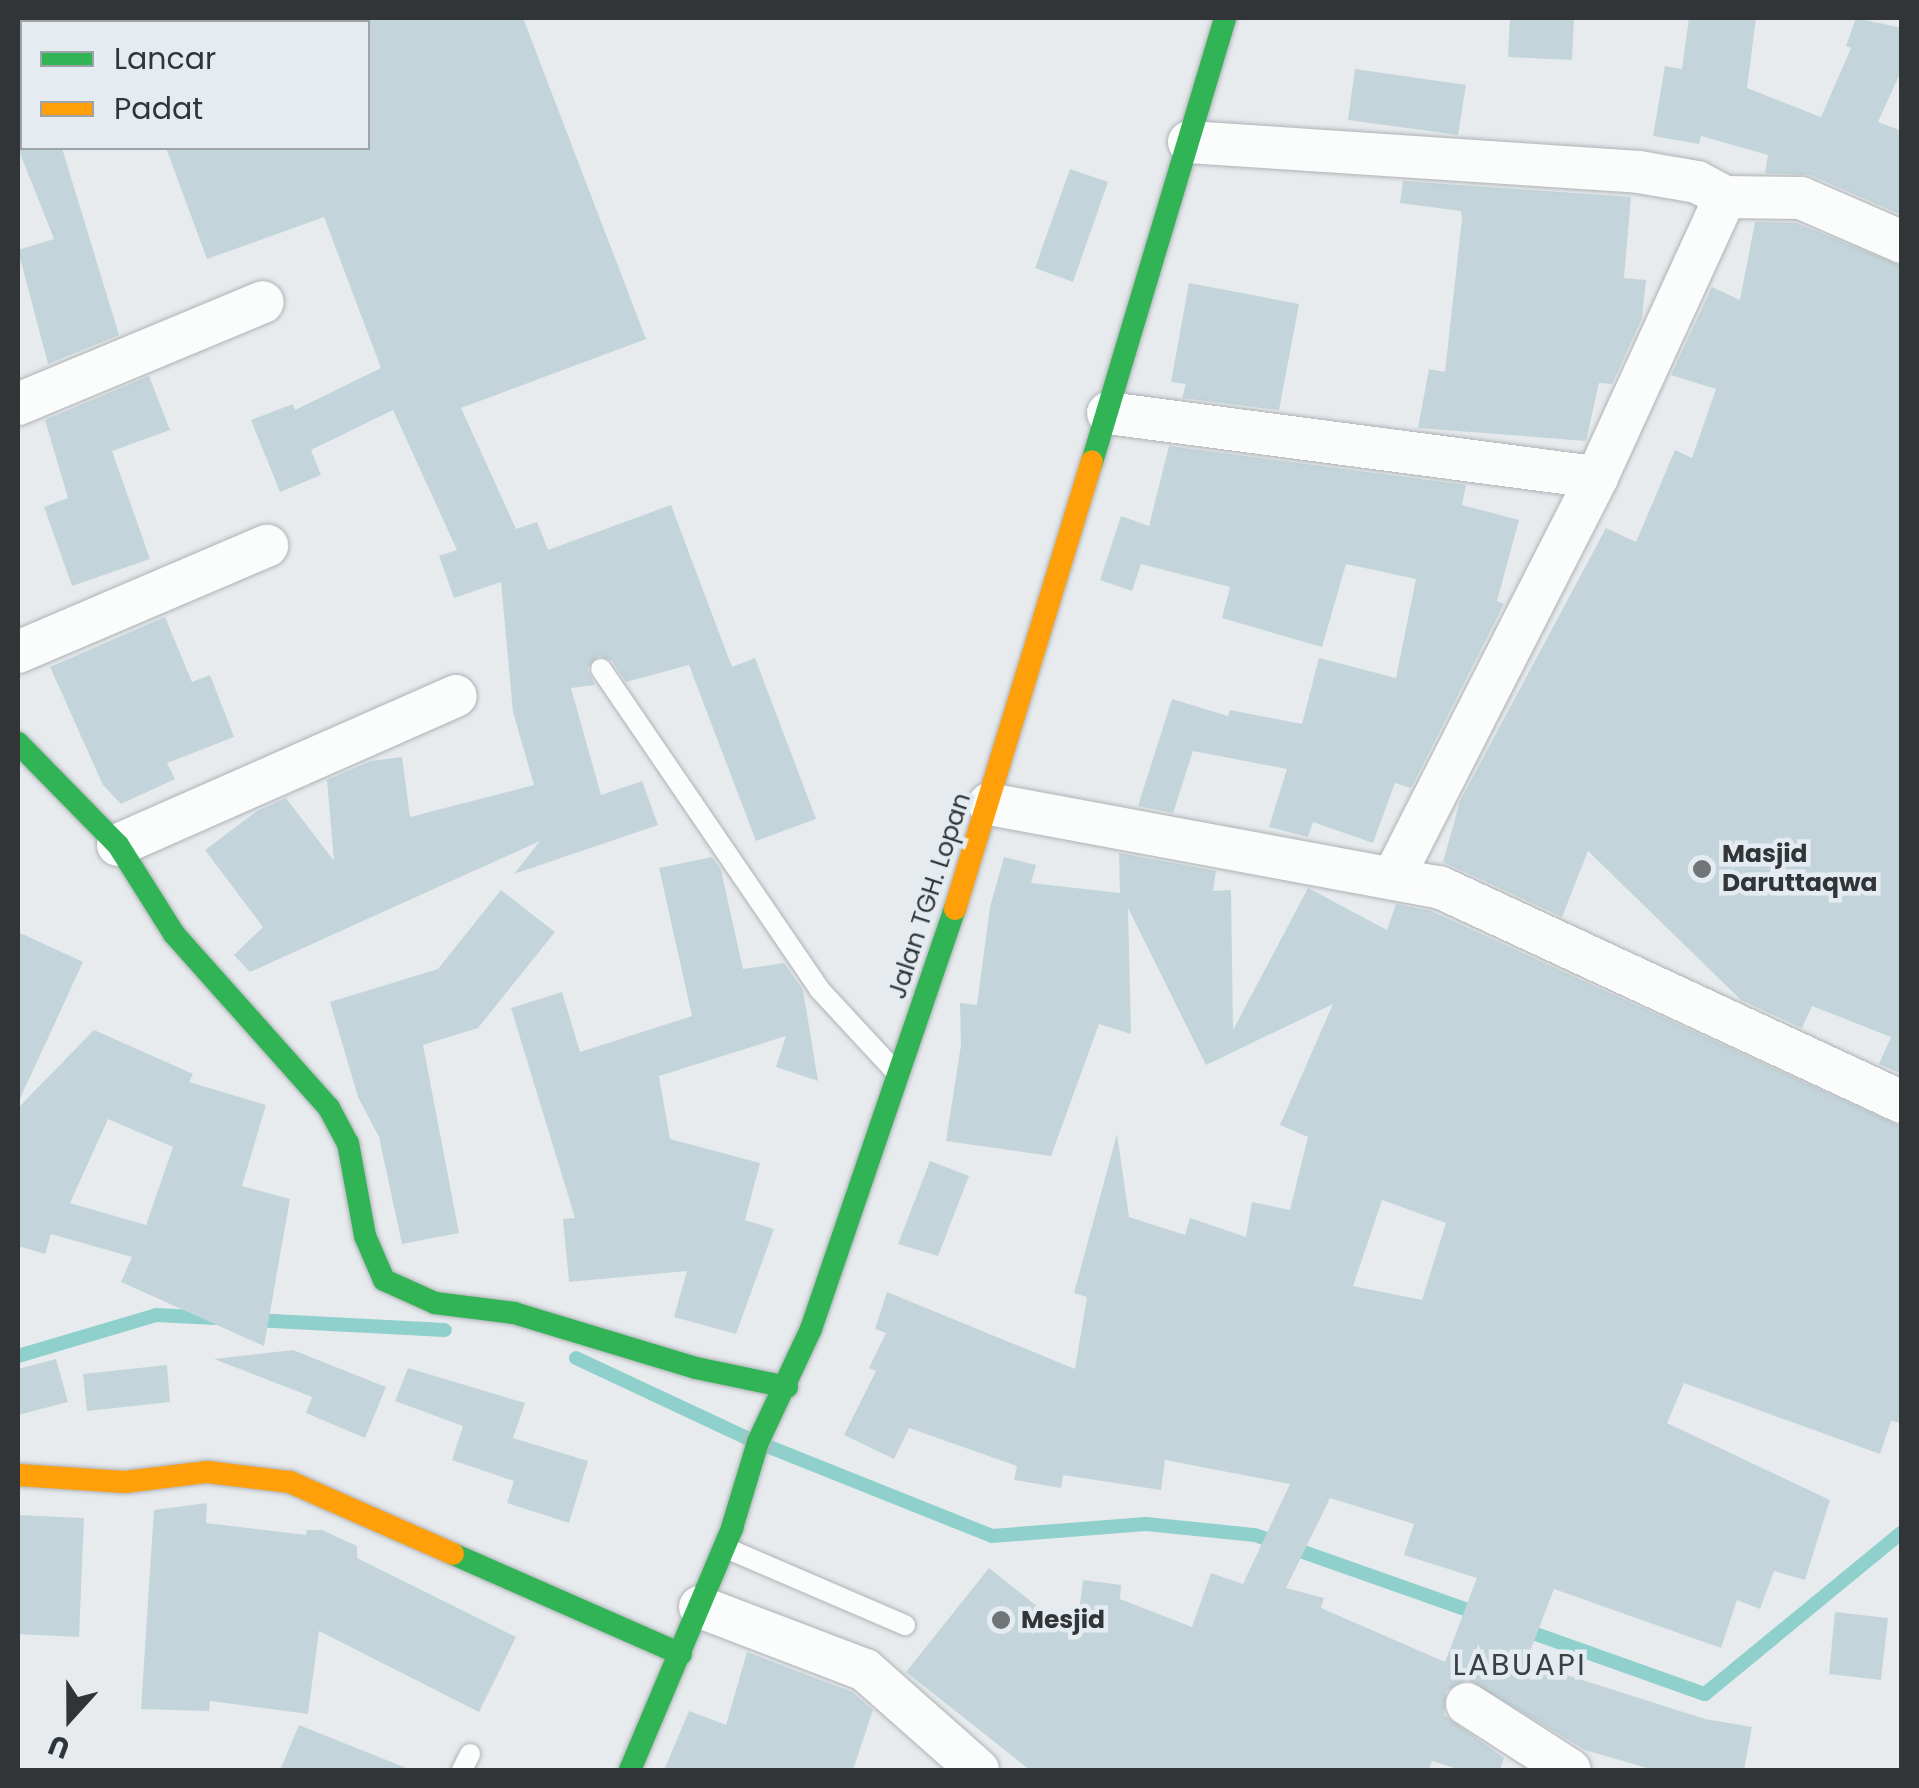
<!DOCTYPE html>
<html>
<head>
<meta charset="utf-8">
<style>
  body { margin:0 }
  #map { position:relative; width:1919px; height:1788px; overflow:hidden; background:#e7ebee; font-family:Poppins,sans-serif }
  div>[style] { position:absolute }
  .built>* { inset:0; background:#d4dde4 }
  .stream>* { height:14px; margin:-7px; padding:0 7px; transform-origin:7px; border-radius:7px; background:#90d0cc }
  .building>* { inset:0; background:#c3d5da }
  .roads { filter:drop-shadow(0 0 2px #afb2b5) drop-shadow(0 0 2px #afb2b5) }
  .lane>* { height:20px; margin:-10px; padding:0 10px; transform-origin:10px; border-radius:10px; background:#fbfcfc }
  .street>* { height:42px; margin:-21px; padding:0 21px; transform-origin:21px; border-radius:21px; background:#fbfcfc }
  .fast>* { height:22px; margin:-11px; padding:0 11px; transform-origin:11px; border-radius:11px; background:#30b455 }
  .slow>* { height:22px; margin:-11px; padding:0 11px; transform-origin:11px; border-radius:11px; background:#ff9f0a }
  .dots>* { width:28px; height:28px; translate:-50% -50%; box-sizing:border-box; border:5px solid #e4ecf1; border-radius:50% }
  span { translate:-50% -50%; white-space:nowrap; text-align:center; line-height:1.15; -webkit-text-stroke:9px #e4ecf1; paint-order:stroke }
  .poi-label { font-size:25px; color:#323537; font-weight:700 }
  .left { translate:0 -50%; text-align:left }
  .street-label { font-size:25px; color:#323537 }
  .quarter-label { font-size:30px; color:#3a4145; letter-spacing:2.5px }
  .frame { position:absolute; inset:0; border:20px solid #323537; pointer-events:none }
  .legend { position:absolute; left:20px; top:20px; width:350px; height:130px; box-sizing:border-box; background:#e4ecf1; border:2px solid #9da3a7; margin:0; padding:12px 18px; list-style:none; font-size:30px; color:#323537 }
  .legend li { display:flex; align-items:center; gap:20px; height:50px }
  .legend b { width:50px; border:2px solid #9da3a7 }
  .north { position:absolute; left:20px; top:1668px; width:100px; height:100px; -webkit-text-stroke:8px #e4ecf1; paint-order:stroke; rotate:201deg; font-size:28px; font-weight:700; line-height:40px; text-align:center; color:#323537 }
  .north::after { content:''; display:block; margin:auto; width:35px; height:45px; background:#323537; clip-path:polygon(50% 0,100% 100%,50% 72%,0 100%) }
</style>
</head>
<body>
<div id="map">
  <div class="built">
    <div style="clip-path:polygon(114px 18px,433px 18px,368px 41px,368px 22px)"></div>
  </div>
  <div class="stream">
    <div style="left:252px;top:1320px;width:193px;rotate:3deg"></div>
    <div style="left:18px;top:1356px;width:144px;rotate:-16.5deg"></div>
    <div style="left:156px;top:1315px;width:60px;rotate:2.9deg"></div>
    <div style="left:576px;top:1358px;width:189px;rotate:25.1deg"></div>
    <div style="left:767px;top:1446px;width:242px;rotate:21.8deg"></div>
    <div style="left:992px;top:1536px;width:154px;rotate:-4.5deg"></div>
    <div style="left:1146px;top:1524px;width:110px;rotate:5.8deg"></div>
    <div style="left:1255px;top:1535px;width:238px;rotate:19.4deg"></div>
    <div style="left:1522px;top:1629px;width:194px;rotate:19.6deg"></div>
    <div style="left:1705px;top:1694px;width:255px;rotate:-39.4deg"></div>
  </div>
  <div class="building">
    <div style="clip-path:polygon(368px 18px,523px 18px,646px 339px,461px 408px,516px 529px,537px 522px,548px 550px,671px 505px,732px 667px,755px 658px,816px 819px,756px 841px,689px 665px,626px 682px,612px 661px,599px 656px,587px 669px,595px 685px,571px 688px,601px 795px,642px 781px,658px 825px,514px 874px,540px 841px,250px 972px,234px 955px,263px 927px,205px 850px,257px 811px,286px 798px,334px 861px,327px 780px,371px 761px,402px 757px,410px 817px,534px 785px,513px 712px,501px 582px,454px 598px,439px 556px,457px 550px,393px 410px,311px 450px,321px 475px,280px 492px,251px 420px,293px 404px,295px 410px,381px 368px,324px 217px,207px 259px,166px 148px,368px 148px)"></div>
    <div style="clip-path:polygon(1510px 18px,1574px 18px,1572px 60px,1508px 57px)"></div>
    <div style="clip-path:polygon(1689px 18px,1756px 18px,1747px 88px,1821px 117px,1851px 48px,1846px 46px,1856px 18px,1902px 28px,1902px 69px,1878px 122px,1902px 131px,1902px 215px,1810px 175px,1765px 173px,1768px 155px,1701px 136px,1699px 144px,1653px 136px,1665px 66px,1682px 69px)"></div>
    <div style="clip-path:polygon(1355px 69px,1466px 85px,1458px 135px,1348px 120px)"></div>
    <div style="clip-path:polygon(18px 148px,62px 148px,119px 335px,48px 364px,18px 250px,54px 239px)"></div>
    <div style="clip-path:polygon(1070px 169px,1108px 182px,1073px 282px,1035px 268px)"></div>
    <div style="clip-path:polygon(1403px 181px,1631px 197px,1624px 278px,1646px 280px,1642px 318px,1612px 384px,1599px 383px,1586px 441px,1418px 428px,1429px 369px,1445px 372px,1462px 219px,1461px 211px,1400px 203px)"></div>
    <div style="clip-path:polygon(1755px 222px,1796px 223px,1902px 266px,1902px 1074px,1879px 1064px,1891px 1037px,1812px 1006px,1802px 1028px,1741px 1000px,1588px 851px,1562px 917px,1443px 862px,1460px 801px,1606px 528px,1636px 542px,1675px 450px,1692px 458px,1716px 389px,1671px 375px,1712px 287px,1740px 300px)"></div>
    <div style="clip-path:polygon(1189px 283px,1299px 304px,1279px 410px,1182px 398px,1186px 384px,1171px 382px)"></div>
    <div style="clip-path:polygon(149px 376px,170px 430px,112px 451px,150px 559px,72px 586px,44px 507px,68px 498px,45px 420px)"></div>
    <div style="clip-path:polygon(1169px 446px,1466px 485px,1462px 505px,1519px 520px,1497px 601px,1504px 604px,1411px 788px,1395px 783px,1373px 843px,1313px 822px,1308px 837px,1269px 827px,1287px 769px,1193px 751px,1173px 813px,1138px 806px,1172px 699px,1228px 716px,1230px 710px,1302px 724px,1319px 658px,1396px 678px,1416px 579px,1346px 564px,1322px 647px,1222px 618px,1230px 587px,1141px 564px,1132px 591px,1100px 580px,1121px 516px,1149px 526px)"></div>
    <div style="clip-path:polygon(165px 617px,192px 682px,210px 675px,234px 737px,167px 763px,175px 779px,121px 804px,103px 785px,50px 667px)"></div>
    <div style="clip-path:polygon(evenodd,1119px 853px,1216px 871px,1213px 891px,1231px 890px,1233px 1030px,1308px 888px,1387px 930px,1396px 904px,1431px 911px,1902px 1127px,1902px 1423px,1891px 1421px,1880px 1454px,1684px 1383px,1667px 1423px,1830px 1500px,1805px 1580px,1774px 1571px,1760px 1609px,1737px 1600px,1721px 1648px,1554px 1589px,1526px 1662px,1705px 1719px,1752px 1727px,1744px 1770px,1654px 1770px,1585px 1750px,1467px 1679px,1446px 1691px,1444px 1715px,1504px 1758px,1500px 1770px,1461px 1770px,1432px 1761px,1429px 1770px,1030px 1770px,906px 1672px,989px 1568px,1076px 1637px,1083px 1580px,1121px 1585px,1120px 1599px,1192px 1627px,1211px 1573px,1243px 1584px,1290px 1484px,1165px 1460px,1161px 1490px,1063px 1475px,1061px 1488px,1014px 1480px,1017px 1466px,909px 1428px,894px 1459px,844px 1435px,876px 1371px,869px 1368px,886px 1333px,875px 1329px,887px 1292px,1075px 1369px,1087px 1297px,1074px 1293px,1117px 1134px,1129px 1217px,1185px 1235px,1190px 1218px,1246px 1237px,1252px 1202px,1290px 1210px,1308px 1137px,1280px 1125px,1333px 1004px,1206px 1065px,1128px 908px,1131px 1034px,1099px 1024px,1051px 1156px,946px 1141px,961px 1045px,960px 1003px,977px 1005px,990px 907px,1004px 857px,1036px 865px,1031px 883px,1120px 893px,1119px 853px,1382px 1200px,1446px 1223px,1422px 1300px,1353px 1286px,1382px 1200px,1119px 853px,1330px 1498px,1414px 1524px,1404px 1555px,1477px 1578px,1445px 1662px,1321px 1608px,1324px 1598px,1286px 1588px,1330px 1498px)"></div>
    <div style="clip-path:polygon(712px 857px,721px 870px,743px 969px,784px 963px,803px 990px,818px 1081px,776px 1067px,786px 1036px,659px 1076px,670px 1139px,760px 1163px,745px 1220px,774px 1229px,736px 1334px,674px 1317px,687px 1271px,569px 1282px,563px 1219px,575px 1218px,511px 1008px,562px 992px,580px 1052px,692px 1016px,659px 868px)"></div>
    <div style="clip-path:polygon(501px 890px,555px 932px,478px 1028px,423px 1045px,459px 1233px,402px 1244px,379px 1137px,358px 1097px,330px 1002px,438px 969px)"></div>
    <div style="clip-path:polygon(18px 932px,83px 962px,18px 1103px)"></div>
    <div style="clip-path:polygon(evenodd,94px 1030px,193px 1074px,189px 1082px,266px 1105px,242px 1186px,290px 1199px,264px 1346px,121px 1282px,132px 1257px,51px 1234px,45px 1254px,18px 1246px,18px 1108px,94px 1030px,108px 1119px,173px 1147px,146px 1225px,70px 1203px,108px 1119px)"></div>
    <div style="clip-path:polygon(930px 1161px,969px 1176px,938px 1256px,898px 1244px)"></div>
    <div style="clip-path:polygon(293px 1350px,386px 1387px,365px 1438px,306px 1413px,312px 1397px,214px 1359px)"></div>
    <div style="clip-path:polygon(56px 1359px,68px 1402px,18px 1415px,18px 1369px)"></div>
    <div style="clip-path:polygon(167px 1365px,170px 1402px,87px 1411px,83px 1374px)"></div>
    <div style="clip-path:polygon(408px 1368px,525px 1403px,513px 1438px,588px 1461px,569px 1523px,507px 1503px,514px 1481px,452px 1460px,463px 1426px,395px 1401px)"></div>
    <div style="clip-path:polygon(207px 1503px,206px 1523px,306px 1535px,307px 1530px,322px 1530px,357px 1546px,357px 1558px,516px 1637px,479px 1712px,319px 1631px,308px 1714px,210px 1701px,209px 1711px,141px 1709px,154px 1510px)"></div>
    <div style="clip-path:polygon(18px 1515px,84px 1518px,79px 1637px,18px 1634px)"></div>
    <div style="clip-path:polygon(1835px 1612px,1888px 1618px,1881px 1680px,1829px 1674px)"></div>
    <div style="clip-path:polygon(747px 1652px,852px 1692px,873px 1710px,853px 1770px,664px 1770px,689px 1711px,726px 1725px)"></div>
    <div style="clip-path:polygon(299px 1725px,409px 1769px,409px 1770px,280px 1770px)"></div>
  </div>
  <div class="roads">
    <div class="lane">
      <div style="left:601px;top:669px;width:387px;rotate:55.7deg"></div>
      <div style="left:819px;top:989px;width:112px;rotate:47.2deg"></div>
      <div style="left:726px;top:1548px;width:195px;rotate:23.3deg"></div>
      <div style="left:462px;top:1770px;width:18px;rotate:-63deg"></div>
    </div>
    <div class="street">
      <div style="left:1189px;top:142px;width:451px;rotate:3.8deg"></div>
      <div style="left:1639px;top:172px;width:59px;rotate:9.8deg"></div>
      <div style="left:1697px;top:182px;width:32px;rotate:28deg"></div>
      <div style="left:1725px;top:197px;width:76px;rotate:0.8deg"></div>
      <div style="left:1801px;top:198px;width:110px;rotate:23.5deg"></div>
      <div style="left:18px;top:404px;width:265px;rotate:-22.6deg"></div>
      <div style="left:1108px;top:413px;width:493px;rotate:7.5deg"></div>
      <div style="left:18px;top:652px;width:271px;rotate:-23.1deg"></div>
      <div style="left:989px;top:804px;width:458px;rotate:10.5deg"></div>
      <div style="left:1439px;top:887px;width:510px;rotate:24.91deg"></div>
      <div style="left:118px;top:845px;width:369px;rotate:-23.8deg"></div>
      <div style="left:1393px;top:878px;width:450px;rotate:-63deg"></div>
      <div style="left:1597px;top:477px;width:308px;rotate:-65.4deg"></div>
      <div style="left:700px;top:1607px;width:177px;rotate:20.9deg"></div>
      <div style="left:865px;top:1670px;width:151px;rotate:41.5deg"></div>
      <div style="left:1467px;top:1704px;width:122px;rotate:32.7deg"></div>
    </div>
    <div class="fast">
      <div style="left:1092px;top:462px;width:463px;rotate:-73.3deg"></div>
      <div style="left:18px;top:743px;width:143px;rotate:45.6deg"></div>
      <div style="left:118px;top:845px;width:105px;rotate:57.8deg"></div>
      <div style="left:174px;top:934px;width:233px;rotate:48.3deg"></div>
      <div style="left:329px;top:1108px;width:40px;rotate:62deg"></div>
      <div style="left:348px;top:1143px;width:95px;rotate:79.6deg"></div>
      <div style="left:365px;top:1236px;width:48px;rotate:66.6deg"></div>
      <div style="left:384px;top:1280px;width:56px;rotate:24.3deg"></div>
      <div style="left:435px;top:1303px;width:80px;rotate:7.2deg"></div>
      <div style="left:514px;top:1313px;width:190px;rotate:16.8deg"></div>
      <div style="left:696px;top:1368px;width:93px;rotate:11.8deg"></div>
      <div style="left:453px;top:1554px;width:249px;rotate:23.7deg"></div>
      <div style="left:630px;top:1770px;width:263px;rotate:-67.1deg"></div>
      <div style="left:732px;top:1528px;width:90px;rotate:-73.2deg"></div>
      <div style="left:758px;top:1442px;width:125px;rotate:-64.9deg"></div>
      <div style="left:811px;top:1329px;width:444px;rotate:-71.1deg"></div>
    </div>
    <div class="slow">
      <div style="left:955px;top:909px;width:468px;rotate:-73deg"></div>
      <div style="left:18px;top:1475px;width:107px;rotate:3.7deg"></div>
      <div style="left:125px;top:1482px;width:83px;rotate:-7deg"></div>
      <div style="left:207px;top:1472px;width:84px;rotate:6.9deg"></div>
      <div style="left:290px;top:1482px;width:178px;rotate:23.8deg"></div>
    </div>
  </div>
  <div class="dots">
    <div style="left:1702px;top:869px;background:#717577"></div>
    <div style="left:1001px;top:1620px;background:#717577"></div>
  </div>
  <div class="poi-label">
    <span class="left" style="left:1722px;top:869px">Masjid<br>Daruttaqwa</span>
    <span class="left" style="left:1021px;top:1620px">Mesjid</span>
  </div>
  <div class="street-label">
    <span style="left:930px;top:896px;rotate:-72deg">Jalan TGH. Lopan</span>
  </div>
  <div class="quarter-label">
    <span style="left:1520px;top:1665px">LABUAPI</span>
  </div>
  <div class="frame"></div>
  <ul class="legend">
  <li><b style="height:12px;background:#30b455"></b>Lancar</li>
  <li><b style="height:12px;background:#ff9f0a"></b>Padat</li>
  </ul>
  <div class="north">U</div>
</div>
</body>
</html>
